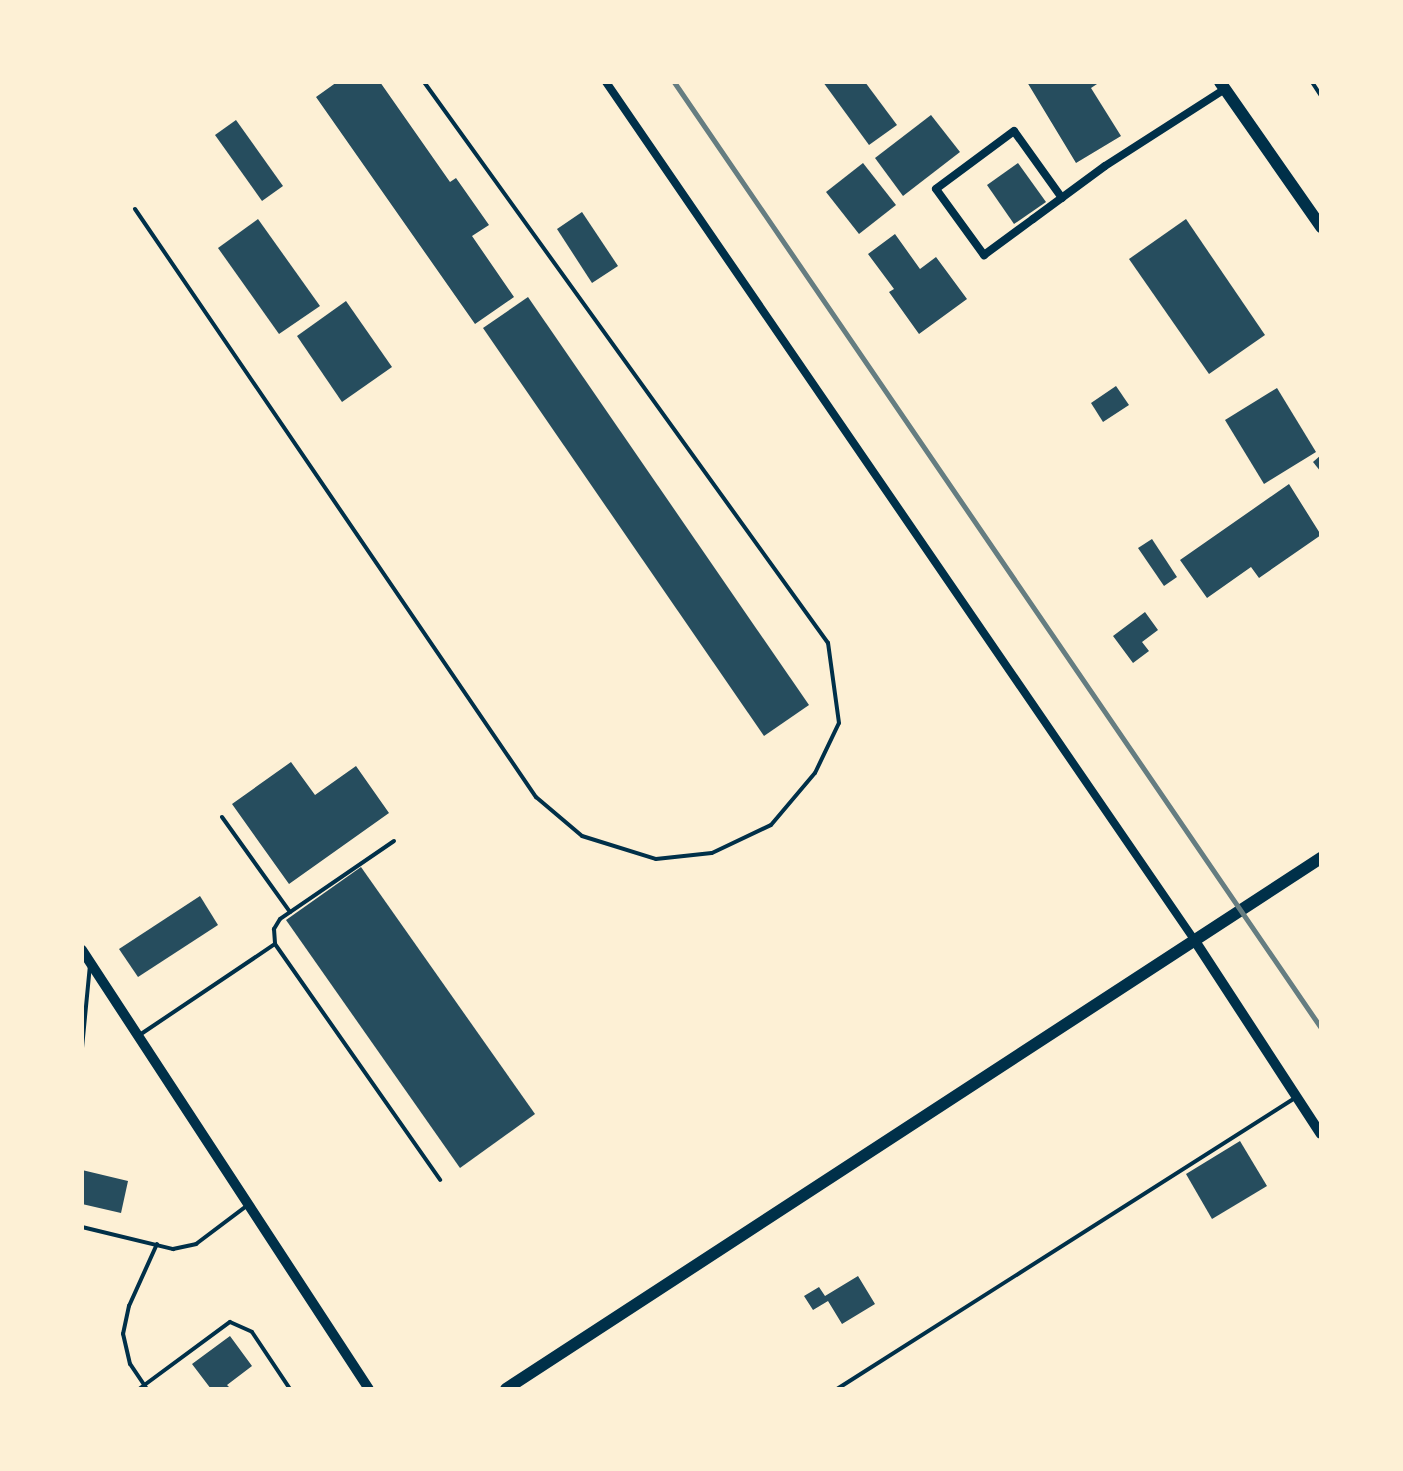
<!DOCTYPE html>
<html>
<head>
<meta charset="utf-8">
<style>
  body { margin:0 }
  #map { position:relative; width:1403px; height:1471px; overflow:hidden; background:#fdf0d5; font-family:"PT Sans",sans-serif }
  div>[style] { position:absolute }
  .building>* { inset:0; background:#264d5e }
  .service>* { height:4px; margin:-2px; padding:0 2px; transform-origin:2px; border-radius:2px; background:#003049 }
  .minor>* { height:8px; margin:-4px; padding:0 4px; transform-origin:4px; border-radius:4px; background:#003049 }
  .tertiary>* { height:10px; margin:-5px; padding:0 5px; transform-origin:5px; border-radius:5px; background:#003049 }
  .secondary>* { height:12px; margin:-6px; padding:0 6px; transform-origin:6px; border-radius:6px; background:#003049 }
  .rail>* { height:5px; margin:-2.5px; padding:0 2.5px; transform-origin:2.5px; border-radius:2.5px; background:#657d81 }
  span { translate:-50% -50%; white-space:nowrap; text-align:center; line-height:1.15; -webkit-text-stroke:6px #fdf0d5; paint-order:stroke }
  .frame { position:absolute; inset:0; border:84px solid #fdf0d5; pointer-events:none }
</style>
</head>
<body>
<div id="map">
  <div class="building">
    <div style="clip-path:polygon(337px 82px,380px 82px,450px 182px,456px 178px,489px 225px,472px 236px,514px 297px,475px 324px,316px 97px)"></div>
    <div style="clip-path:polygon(823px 82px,865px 82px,897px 125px,869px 145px)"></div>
    <div style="clip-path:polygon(1027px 82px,1100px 82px,1091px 88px,1121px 136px,1076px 163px)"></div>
    <div style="clip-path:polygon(931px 115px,960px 152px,903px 196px,875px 158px)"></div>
    <div style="clip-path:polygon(236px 120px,283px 186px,262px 201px,215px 135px)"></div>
    <div style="clip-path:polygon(863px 163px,896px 205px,859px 234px,826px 192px)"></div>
    <div style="clip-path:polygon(1018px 163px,1046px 202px,1014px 224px,987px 185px)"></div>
    <div style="clip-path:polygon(582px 212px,618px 266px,592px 283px,557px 229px)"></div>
    <div style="clip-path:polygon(258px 219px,320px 306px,279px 334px,218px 248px)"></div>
    <div style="clip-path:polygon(1186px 219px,1265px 335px,1209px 374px,1129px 259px)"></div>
    <div style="clip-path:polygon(895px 234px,920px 269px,936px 257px,967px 299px,919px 334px,889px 292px,894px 289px,868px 254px)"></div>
    <div style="clip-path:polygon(528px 297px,809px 705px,764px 736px,483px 328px)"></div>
    <div style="clip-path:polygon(346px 301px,392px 367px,342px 402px,297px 336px)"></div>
    <div style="clip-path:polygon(1116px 386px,1129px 405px,1103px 422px,1091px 403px)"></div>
    <div style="clip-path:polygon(1277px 388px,1316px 452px,1264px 484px,1225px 420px)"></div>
    <div style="clip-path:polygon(1321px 455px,1321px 472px,1313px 462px)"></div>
    <div style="clip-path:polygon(1289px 484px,1321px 535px,1259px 578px,1251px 567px,1207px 598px,1180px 560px)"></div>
    <div style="clip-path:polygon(1152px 539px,1177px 577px,1164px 586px,1138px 548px)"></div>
    <div style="clip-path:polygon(1145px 612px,1158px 630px,1142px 642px,1149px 651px,1133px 663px,1113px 636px)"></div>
    <div style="clip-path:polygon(291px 762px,315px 795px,356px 766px,389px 813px,289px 884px,232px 804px)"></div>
    <div style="clip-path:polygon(361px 867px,535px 1114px,460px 1168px,286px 920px)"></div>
    <div style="clip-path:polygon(200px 896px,218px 925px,138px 977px,119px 949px)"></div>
    <div style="clip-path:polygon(1240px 1141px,1267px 1186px,1212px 1219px,1186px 1174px)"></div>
    <div style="clip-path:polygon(82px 1170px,128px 1181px,121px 1213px,82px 1204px)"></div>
    <div style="clip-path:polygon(858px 1276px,875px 1304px,842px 1324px,828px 1301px,813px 1310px,804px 1296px,819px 1287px,825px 1296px)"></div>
    <div style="clip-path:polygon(230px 1336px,252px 1366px,227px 1385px,231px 1389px,211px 1389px,192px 1364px)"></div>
  </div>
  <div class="service">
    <div style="left:1312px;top:82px;width:17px;rotate:57deg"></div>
    <div style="left:135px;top:209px;width:712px;rotate:55.71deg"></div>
    <div style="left:536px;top:797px;width:60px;rotate:40.3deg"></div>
    <div style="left:582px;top:836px;width:77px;rotate:17.3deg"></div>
    <div style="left:656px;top:859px;width:56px;rotate:-6.1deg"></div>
    <div style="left:712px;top:853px;width:65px;rotate:-25.4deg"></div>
    <div style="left:771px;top:825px;width:68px;rotate:-49.8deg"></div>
    <div style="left:815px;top:773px;width:55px;rotate:-64.4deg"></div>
    <div style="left:839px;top:723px;width:81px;rotate:-97.8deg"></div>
    <div style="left:828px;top:643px;width:691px;rotate:-125.76deg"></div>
    <div style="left:222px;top:817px;width:117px;rotate:54.4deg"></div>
    <div style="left:394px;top:841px;width:138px;rotate:145.6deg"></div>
    <div style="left:280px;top:919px;width:12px;rotate:121deg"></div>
    <div style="left:274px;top:929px;width:15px;rotate:86deg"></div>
    <div style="left:275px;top:944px;width:288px;rotate:55deg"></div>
    <div style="left:141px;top:1034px;width:161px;rotate:-33.9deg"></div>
    <div style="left:82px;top:1048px;width:83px;rotate:-84.5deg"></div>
    <div style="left:82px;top:1227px;width:94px;rotate:13.6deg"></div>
    <div style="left:173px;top:1249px;width:24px;rotate:-12deg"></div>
    <div style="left:196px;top:1244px;width:65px;rotate:-36.9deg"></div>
    <div style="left:139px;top:1389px;width:113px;rotate:-36.4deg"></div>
    <div style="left:230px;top:1322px;width:24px;rotate:24deg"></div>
    <div style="left:252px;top:1332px;width:69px;rotate:56.3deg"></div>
    <div style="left:147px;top:1389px;width:30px;rotate:-124deg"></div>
    <div style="left:130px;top:1364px;width:31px;rotate:-103deg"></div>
    <div style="left:123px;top:1334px;width:29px;rotate:-78deg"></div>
    <div style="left:129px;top:1306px;width:68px;rotate:-65.7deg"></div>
    <div style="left:837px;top:1389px;width:543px;rotate:-32.43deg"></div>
  </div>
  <div class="minor">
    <div style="left:606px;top:82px;width:1042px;rotate:55.56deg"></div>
    <div style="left:1062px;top:198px;width:82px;rotate:-125.6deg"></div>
    <div style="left:1014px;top:131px;width:97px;rotate:143.4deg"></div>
    <div style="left:936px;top:189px;width:82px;rotate:54deg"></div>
    <div style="left:984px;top:255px;width:61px;rotate:-36.3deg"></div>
    <div style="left:1033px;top:219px;width:89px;rotate:-36.4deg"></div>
    <div style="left:1105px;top:166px;width:143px;rotate:-32.7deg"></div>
  </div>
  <div class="tertiary">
    <div style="left:1195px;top:941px;width:230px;rotate:56.9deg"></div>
    <div style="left:82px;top:950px;width:524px;rotate:56.83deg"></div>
  </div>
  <div class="secondary">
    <div style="left:1220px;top:82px;width:177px;rotate:55.1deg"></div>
    <div style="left:506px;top:1389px;width:973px;rotate:-33.09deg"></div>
  </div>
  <div class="rail">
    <div style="left:674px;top:82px;width:1146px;rotate:55.63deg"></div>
  </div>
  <div class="frame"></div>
</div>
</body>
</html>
